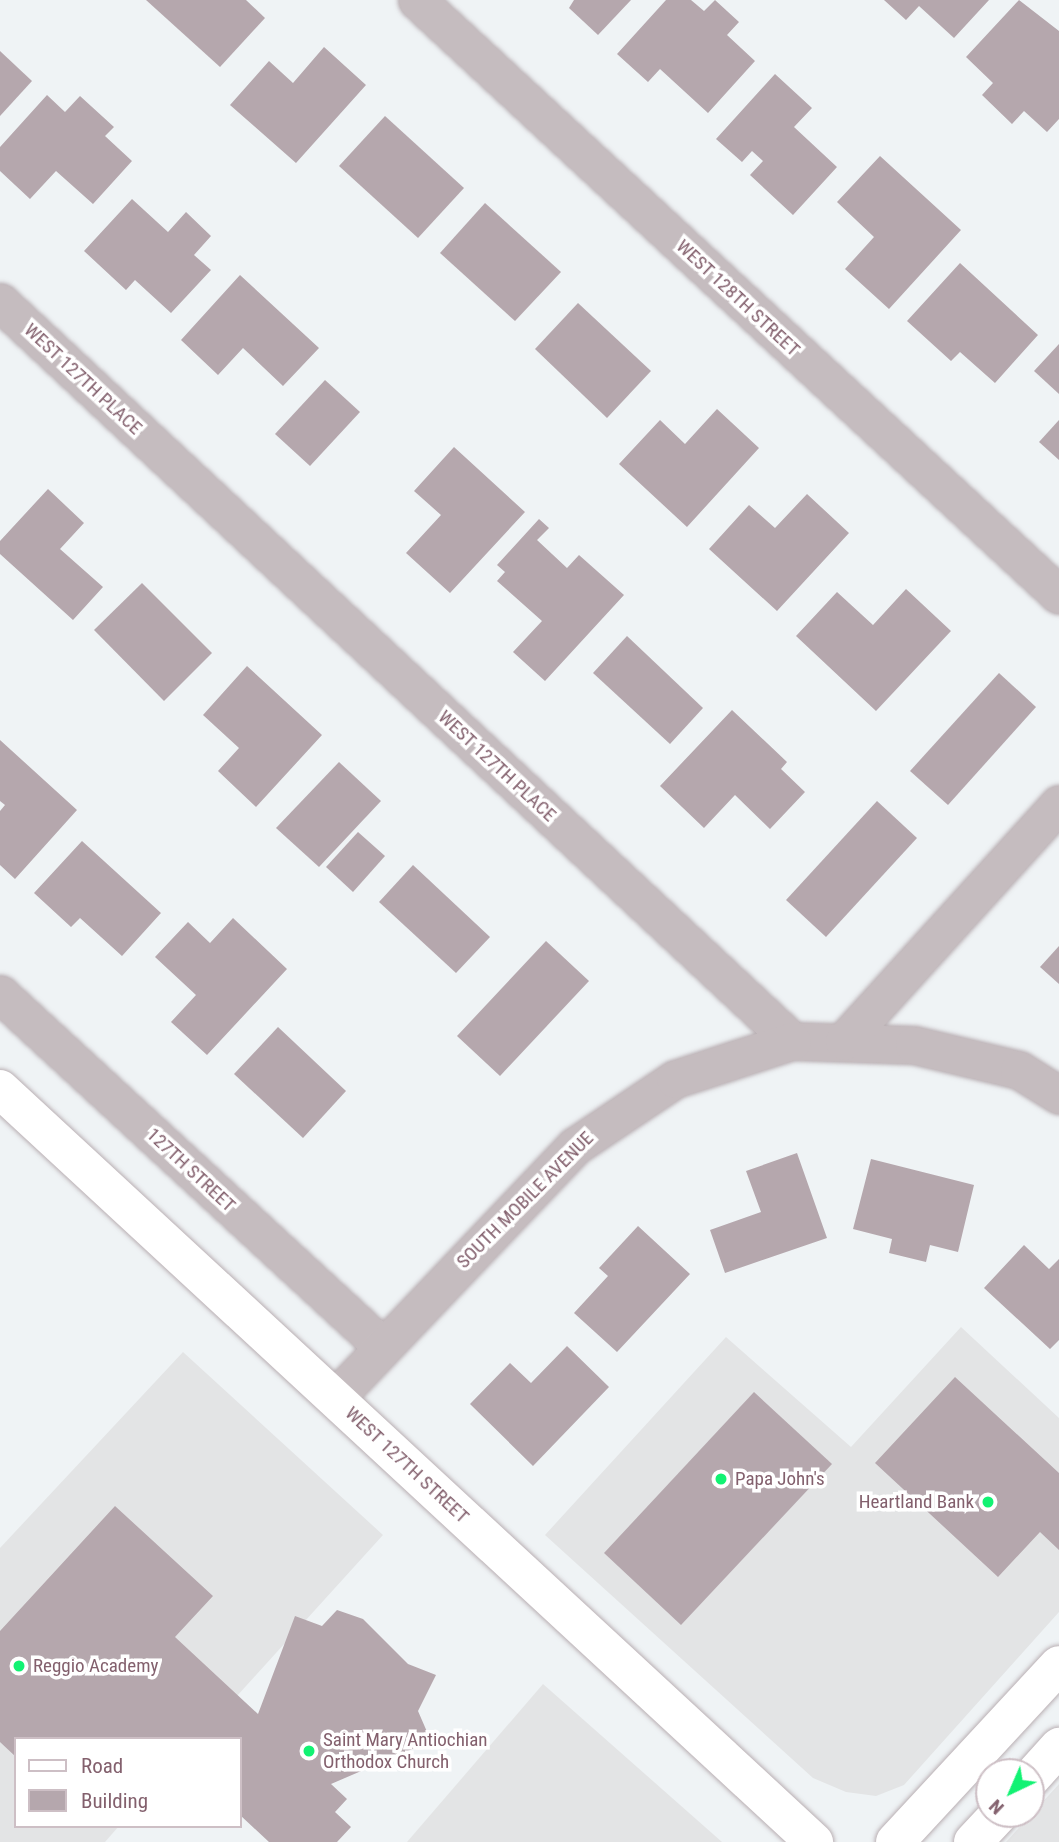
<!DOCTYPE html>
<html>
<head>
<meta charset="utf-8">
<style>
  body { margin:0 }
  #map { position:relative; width:1059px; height:1842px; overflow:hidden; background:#eff3f5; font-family:"Roboto Condensed",sans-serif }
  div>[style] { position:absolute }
  .built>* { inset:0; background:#e3e4e5 }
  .building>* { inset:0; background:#b5a7ad }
  .roads { filter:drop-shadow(0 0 2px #b9afb3) drop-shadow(0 0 2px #b9afb3) }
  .minor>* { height:37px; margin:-18.5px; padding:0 18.5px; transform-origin:18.5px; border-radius:18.5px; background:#c5bcbf }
  .major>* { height:38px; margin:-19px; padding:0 19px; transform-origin:19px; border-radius:19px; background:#fff }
  .dots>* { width:19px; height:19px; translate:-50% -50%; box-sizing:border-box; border:4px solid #fff; border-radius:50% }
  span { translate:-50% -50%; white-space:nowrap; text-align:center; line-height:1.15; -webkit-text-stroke:7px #fff; paint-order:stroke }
  .street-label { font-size:19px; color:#83606d }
  .poi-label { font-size:19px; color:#83606d }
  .left { translate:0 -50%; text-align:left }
  .right { translate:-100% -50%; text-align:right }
  .legend { position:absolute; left:14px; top:1737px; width:228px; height:91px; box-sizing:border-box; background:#fff; border:2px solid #cdbfc5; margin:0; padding:9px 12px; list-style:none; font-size:21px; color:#83606d }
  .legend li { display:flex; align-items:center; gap:14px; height:35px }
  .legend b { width:35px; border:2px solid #cdbfc5 }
  .north { position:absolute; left:975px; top:1758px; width:70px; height:70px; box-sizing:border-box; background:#fff; border:2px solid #cdbfc5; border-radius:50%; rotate:224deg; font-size:19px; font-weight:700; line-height:28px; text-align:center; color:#83606d }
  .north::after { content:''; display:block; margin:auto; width:24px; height:32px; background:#12f273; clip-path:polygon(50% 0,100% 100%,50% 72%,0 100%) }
</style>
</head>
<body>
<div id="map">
  <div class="built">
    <div style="clip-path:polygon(961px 1327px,1059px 1418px,1059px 1612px,904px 1785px,876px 1796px,846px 1792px,813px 1778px,545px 1535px,726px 1337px,851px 1447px)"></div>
    <div style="clip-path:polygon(183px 1352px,383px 1535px,198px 1739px,16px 1739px,16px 1826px,119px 1826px,105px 1842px,0 1842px,0 1548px)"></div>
    <div style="clip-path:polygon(543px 1684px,722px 1842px,407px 1842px)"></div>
    <div style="clip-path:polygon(1059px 1784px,1059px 1842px,1006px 1842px)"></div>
  </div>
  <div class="building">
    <div style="clip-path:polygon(146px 0,246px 0,265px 18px,220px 67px)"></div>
    <div style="clip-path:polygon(574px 0,631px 0,598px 35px,569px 8px)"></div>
    <div style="clip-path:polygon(666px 0,691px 0,704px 11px,715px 0,739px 22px,727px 35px,755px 61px,708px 113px,660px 69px,648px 82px,617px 54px)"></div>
    <div style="clip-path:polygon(884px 0,989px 0,954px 38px,919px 6px,906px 20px)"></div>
    <div style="clip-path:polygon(1019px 0,1059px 31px,1059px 119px,1047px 132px,1024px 111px,1012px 124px,982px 95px,993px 83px,966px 57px)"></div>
    <div style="clip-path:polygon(324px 47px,366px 85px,296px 163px,230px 105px,269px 61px,293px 83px)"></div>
    <div style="clip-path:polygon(0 51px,32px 81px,0 116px)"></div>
    <div style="clip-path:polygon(775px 74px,812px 108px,794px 127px,837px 167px,793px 215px,750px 175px,763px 161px,752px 151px,742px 162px,716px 139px)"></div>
    <div style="clip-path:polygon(47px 95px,65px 112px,80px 96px,114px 127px,105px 136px,132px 161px,93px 204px,56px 171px,30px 199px,0 171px,0 147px)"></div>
    <div style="clip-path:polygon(385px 116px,464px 188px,418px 238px,339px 166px)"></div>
    <div style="clip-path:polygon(880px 156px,961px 230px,889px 309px,845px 269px,874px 237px,837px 202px)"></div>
    <div style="clip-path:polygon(132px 199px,168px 232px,186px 212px,211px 236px,194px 255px,211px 270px,171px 313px,135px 280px,126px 290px,84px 251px)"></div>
    <div style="clip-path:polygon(485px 203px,561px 272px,515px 321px,440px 253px)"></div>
    <div style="clip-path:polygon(960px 263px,1038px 335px,995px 383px,960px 352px,951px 361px,907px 321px)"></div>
    <div style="clip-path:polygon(240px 275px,319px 348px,283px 386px,243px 348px,218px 375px,181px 340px)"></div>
    <div style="clip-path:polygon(578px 303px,651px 371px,607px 418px,535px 349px)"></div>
    <div style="clip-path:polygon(1059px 344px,1059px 394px,1034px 371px)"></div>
    <div style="clip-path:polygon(325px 380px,360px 412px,310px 466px,275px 434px)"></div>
    <div style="clip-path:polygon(717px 409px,759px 448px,687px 527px,619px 464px,660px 420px,685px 444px)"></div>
    <div style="clip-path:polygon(1059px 420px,1059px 460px,1039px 442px)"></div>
    <div style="clip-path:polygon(454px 447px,525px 512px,450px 593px,406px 553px,441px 515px,414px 491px)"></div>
    <div style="clip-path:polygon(48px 489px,84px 523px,60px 549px,103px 587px,73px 620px,0 554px,0 541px)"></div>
    <div style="clip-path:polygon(807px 494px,849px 533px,777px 611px,709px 549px,749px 505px,775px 528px)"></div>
    <div style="clip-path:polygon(539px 519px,549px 528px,537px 540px,567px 568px,579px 555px,624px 595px,545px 681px,513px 652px,542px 621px,497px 581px,505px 572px,497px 565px)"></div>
    <div style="clip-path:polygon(142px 583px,212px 653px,164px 701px,94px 630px)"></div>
    <div style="clip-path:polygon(906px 589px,951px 631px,876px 711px,796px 636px,837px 592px,873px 625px)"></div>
    <div style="clip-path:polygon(627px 636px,703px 708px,670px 744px,593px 673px)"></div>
    <div style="clip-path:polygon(247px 666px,322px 735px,256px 807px,218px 771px,239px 748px,203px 715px)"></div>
    <div style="clip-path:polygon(999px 673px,1036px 707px,948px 805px,910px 771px)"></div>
    <div style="clip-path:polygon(732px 710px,787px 762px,781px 769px,805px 792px,770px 829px,735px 795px,704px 828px,660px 786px)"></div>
    <div style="clip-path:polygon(0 740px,77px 810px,15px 879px,0 865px,0 811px,5px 805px,0 801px)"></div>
    <div style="clip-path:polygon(339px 762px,381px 801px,319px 867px,276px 828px)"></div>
    <div style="clip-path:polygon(877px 801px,917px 838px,826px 937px,786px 900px)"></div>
    <div style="clip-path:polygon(358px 832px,385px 856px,353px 892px,326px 867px)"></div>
    <div style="clip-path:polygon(82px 841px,161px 913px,122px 956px,80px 918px,71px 927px,34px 893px)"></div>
    <div style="clip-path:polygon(413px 865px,490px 937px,456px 973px,379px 902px)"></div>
    <div style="clip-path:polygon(233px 918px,287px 969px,207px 1055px,171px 1022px,196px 995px,155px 957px,188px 922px,210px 943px)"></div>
    <div style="clip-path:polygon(546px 941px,589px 981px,500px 1076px,457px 1036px)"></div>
    <div style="clip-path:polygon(1059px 946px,1059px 984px,1040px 967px)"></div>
    <div style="clip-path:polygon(278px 1027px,346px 1091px,303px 1138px,234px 1074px)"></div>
    <div style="clip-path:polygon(797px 1153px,827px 1238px,725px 1273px,710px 1230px,761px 1212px,746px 1171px)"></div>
    <div style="clip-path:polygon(871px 1159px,974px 1185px,958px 1252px,930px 1245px,926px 1262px,889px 1253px,892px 1239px,853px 1229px)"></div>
    <div style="clip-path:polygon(638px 1226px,690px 1274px,617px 1352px,574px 1313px,608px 1276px,599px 1268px)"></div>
    <div style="clip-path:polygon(1024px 1245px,1049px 1269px,1059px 1259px,1059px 1340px,1050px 1349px,984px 1288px)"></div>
    <div style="clip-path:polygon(567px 1346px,609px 1387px,533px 1466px,470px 1404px,510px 1363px,531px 1383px)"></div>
    <div style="clip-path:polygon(955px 1377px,1059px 1473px,1059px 1550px,1040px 1532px,998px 1577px,875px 1463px)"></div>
    <div style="clip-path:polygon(754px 1392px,832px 1464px,681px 1625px,604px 1553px)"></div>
    <div style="clip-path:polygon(115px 1506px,213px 1596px,175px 1637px,258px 1714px,295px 1616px,322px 1626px,337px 1610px,363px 1619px,408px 1664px,436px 1675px,418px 1711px,431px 1741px,331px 1784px,347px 1799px,335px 1812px,351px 1827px,337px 1842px,269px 1842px,240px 1815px,240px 1739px,16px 1739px,16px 1757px,0 1742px,0 1631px)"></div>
  </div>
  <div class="roads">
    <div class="minor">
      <div style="left:417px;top:0;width:875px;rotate:42.82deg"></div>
      <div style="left:0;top:302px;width:1083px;rotate:43.02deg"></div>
      <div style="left:792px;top:1041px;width:122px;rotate:1.9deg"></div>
      <div style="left:914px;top:1045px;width:108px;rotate:13.4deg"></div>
      <div style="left:1019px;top:1070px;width:47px;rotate:32deg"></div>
      <div style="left:0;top:994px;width:519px;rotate:42.66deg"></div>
      <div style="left:844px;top:1041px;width:320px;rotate:-47.8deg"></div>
      <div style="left:335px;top:1398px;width:348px;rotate:-46.4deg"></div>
      <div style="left:575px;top:1146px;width:120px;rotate:-33.8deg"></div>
      <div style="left:675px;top:1079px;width:123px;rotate:-18deg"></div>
    </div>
    <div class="major">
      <div style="left:0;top:1089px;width:1109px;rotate:42.77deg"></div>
      <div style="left:1031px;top:1778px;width:42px;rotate:-47.9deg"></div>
      <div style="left:895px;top:1842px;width:241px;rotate:-47.2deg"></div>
      <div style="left:973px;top:1842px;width:38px;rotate:-47deg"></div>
    </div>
  </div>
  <div class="dots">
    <div style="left:721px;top:1479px;background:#12f273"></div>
    <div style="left:988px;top:1502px;background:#12f273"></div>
    <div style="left:19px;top:1666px;background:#12f273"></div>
    <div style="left:309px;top:1751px;background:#12f273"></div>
  </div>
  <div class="street-label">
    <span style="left:738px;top:298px;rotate:43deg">WEST 128TH STREET</span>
    <span style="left:83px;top:379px;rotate:43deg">WEST 127TH PLACE</span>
    <span style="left:497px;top:766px;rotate:43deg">WEST 127TH PLACE</span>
    <span style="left:191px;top:1170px;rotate:43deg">127TH STREET</span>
    <span style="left:525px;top:1200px;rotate:-45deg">SOUTH MOBILE AVENUE</span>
    <span style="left:407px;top:1465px;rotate:43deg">WEST 127TH STREET</span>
  </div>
  <div class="poi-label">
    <span class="left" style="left:735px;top:1479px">Papa John's</span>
    <span class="right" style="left:974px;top:1502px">Heartland Bank</span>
    <span class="left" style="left:33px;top:1666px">Reggio Academy</span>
    <span class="left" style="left:323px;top:1751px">Saint Mary Antiochian<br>Orthodox Church</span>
  </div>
  <ul class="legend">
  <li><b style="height:9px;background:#fff"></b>Road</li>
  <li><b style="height:19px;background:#b5a7ad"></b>Building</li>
  </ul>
  <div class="north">N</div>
</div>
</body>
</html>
